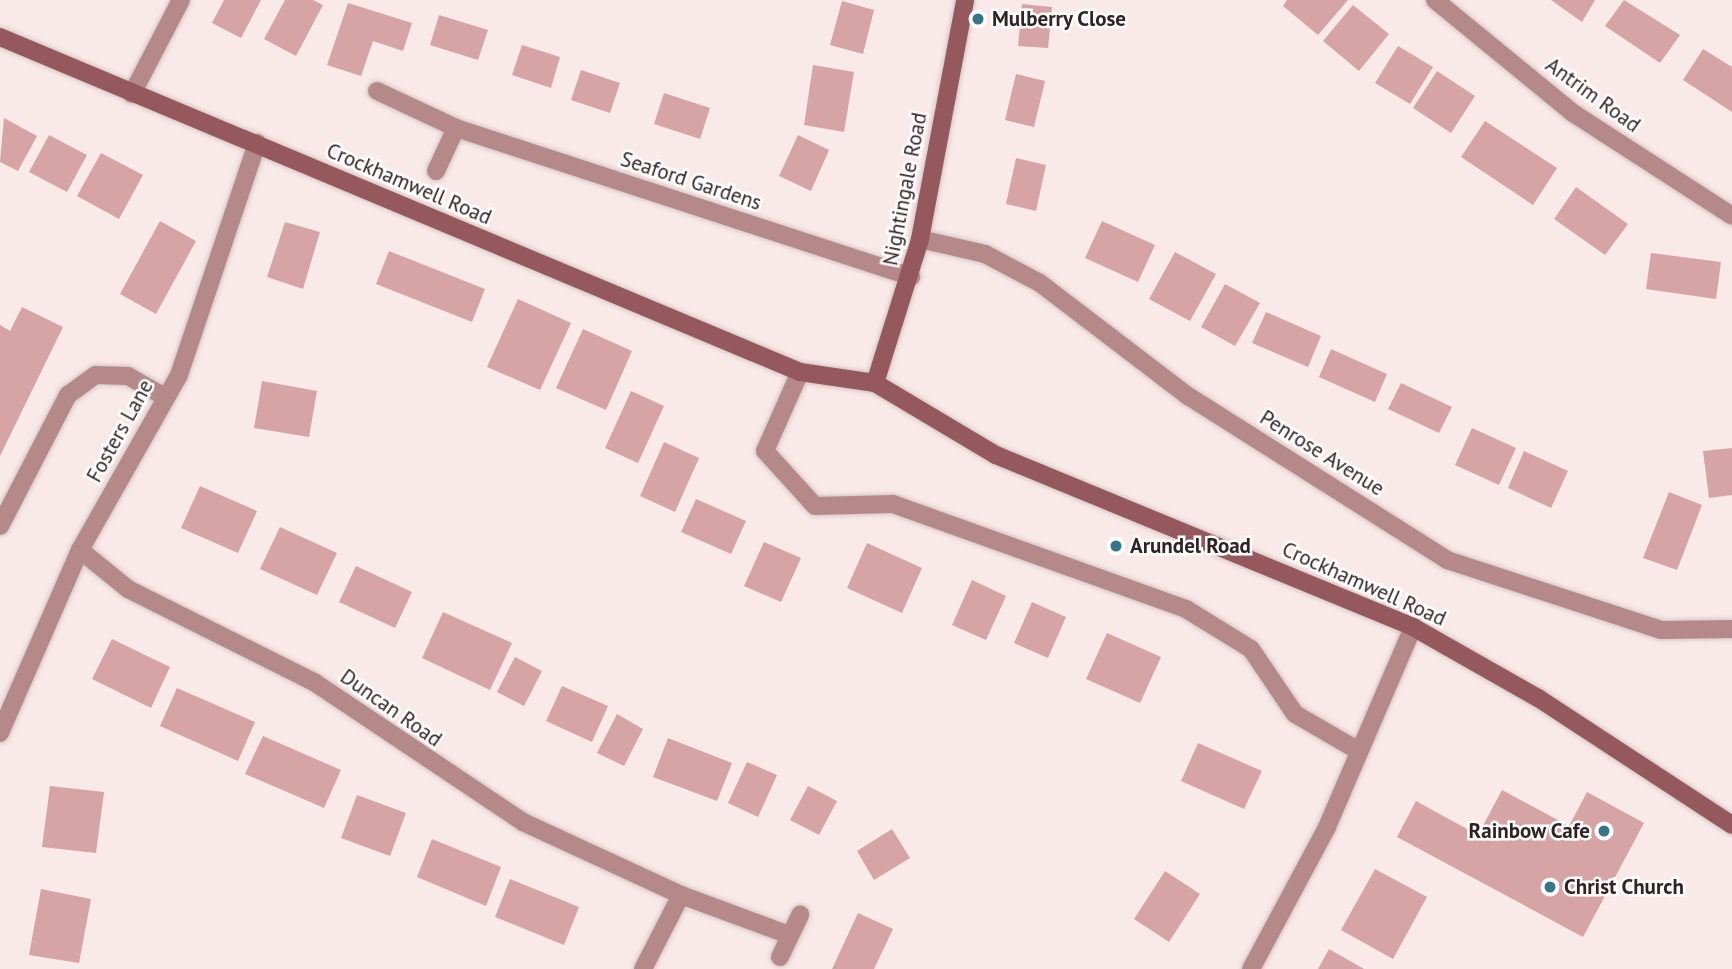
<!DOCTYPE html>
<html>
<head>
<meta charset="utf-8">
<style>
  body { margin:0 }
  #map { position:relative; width:1732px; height:969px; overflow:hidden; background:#fae9e9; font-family:"PT Sans",sans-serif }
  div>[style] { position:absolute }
  .building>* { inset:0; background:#d7a4a6 }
  .roads { filter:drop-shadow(0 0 2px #d6c5c5) drop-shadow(0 0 2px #d6c5c5) }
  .lane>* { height:18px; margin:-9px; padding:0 9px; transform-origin:9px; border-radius:9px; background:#b5898a }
  .street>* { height:18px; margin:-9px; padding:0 9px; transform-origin:9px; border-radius:9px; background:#b5898a }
  .secondary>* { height:18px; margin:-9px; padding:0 9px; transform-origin:9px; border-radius:9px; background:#95585c }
  .dots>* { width:19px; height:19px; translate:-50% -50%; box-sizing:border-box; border:4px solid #fff; border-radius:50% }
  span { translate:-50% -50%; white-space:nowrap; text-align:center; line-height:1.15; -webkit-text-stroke:5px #fff; paint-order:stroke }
  .poi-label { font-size:21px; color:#312223; font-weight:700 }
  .left { translate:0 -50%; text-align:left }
  .right { translate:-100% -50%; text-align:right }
  .street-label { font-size:21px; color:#312223 }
</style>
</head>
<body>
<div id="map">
  <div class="building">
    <div style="clip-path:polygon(224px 0,261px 0,241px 38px,212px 23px)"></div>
    <div style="clip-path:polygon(285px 0,313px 0,323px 5px,296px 56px,264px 39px)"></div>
    <div style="clip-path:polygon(1287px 0,1348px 0,1318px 35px,1283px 6px)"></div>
    <div style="clip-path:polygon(1551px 0,1595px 0,1582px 22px)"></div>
    <div style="clip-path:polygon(1624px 0,1680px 35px,1660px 63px,1605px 26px)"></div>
    <div style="clip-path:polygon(842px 1px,874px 10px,863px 54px,830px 45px)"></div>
    <div style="clip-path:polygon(348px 3px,412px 23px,403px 51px,373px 41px,361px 76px,327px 65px)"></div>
    <div style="clip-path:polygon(1022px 4px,1052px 7px,1048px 48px,1018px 46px)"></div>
    <div style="clip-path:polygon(1353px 5px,1389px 34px,1359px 71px,1323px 41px)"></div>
    <div style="clip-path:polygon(439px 15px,488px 30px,478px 60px,430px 45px)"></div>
    <div style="clip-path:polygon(522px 45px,560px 57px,551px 88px,512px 75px)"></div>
    <div style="clip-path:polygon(1398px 46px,1433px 67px,1410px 104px,1375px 83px)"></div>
    <div style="clip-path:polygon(1703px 49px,1732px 67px,1732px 112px,1683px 80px)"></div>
    <div style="clip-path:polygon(813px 65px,854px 72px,844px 132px,804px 125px)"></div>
    <div style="clip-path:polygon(581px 70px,620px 83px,610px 113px,571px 100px)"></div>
    <div style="clip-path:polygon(1437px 71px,1475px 96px,1451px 133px,1413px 108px)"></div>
    <div style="clip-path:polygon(1016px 74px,1045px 81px,1034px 127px,1005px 120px)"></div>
    <div style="clip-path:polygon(664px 93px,710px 108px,700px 139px,654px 124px)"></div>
    <div style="clip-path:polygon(4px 118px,37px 136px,18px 171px,0 162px)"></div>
    <div style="clip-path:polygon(1485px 121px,1557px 168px,1533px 205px,1461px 157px)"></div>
    <div style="clip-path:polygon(49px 135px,87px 155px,67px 192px,29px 172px)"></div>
    <div style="clip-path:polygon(798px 135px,829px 150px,811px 191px,779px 176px)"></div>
    <div style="clip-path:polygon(101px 153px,143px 175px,119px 219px,77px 196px)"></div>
    <div style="clip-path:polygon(1016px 158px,1046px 165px,1036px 211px,1006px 204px)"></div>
    <div style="clip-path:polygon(1576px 187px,1628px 224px,1605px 255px,1554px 219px)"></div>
    <div style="clip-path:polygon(160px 221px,196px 241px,156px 314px,120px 294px)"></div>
    <div style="clip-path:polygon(1102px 221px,1155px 245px,1138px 282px,1085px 258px)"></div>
    <div style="clip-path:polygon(285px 222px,320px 232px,303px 289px,267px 277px)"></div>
    <div style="clip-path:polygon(389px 251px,485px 289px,472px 322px,376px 284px)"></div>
    <div style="clip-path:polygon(1175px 252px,1216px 274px,1190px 321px,1149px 299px)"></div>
    <div style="clip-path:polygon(1651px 253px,1721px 262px,1716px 299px,1646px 289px)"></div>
    <div style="clip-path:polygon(1225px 284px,1260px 303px,1235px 346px,1201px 327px)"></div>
    <div style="clip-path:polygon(518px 299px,571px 323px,540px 390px,487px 367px)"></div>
    <div style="clip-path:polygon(22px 307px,63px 327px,0 456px,0 325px,10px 331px)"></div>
    <div style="clip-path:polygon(1266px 312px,1321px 336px,1308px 367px,1252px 343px)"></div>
    <div style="clip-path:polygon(583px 329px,632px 351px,606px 410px,556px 388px)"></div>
    <div style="clip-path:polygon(1331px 349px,1387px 374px,1375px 402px,1319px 377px)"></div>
    <div style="clip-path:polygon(262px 381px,317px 391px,309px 437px,254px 428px)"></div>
    <div style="clip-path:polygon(1401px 383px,1452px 407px,1439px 433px,1388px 409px)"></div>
    <div style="clip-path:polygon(631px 391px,664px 406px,638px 463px,605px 448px)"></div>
    <div style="clip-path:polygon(1472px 428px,1516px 448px,1499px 485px,1455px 465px)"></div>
    <div style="clip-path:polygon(664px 442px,699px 458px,675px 512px,640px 496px)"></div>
    <div style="clip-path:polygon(1732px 448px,1732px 495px,1709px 498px,1703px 451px)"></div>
    <div style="clip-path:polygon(1524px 451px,1568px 471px,1551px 508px,1508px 488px)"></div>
    <div style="clip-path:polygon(200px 486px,257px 511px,238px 553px,181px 528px)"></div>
    <div style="clip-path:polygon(1669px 492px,1702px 505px,1677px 570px,1643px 558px)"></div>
    <div style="clip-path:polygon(696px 499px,746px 521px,731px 554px,681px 532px)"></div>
    <div style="clip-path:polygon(280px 527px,337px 553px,317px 595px,260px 569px)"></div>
    <div style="clip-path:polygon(764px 542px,801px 558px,781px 602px,744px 586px)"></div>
    <div style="clip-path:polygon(867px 543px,922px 568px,902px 613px,847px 588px)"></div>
    <div style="clip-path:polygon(356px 566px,412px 592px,395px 628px,339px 602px)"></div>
    <div style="clip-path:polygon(972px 580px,1006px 596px,986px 640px,952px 625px)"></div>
    <div style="clip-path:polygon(1032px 602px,1066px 617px,1048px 658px,1014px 643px)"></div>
    <div style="clip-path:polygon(443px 612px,512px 643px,490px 690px,422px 658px)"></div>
    <div style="clip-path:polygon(1107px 633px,1161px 657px,1140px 703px,1086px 679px)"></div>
    <div style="clip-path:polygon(112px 639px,170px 667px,151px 708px,92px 679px)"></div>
    <div style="clip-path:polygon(515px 657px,542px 671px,524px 706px,497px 692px)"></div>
    <div style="clip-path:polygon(562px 686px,608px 706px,592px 742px,546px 721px)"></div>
    <div style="clip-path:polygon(177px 688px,255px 722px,238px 761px,160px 726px)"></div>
    <div style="clip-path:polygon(617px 714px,643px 729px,624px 766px,597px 753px)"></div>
    <div style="clip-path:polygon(263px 736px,341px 770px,324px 808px,245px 774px)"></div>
    <div style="clip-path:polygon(668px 738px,732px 763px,717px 801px,653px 777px)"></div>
    <div style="clip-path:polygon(1198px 743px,1262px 771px,1244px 809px,1181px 781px)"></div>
    <div style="clip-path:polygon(747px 762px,777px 775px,758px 817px,728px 803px)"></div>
    <div style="clip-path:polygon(50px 786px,104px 792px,96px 853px,42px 847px)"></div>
    <div style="clip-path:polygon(808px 786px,837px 801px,819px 835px,790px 820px)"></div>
    <div style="clip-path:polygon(1502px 790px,1569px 826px,1587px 792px,1644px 823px,1583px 937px,1397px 837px,1416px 801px,1478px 835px)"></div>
    <div style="clip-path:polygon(357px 795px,406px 813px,390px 856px,341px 838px)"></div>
    <div style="clip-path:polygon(892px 829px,910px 858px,874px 880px,857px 851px)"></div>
    <div style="clip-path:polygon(432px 839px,501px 867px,486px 906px,417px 877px)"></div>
    <div style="clip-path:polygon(1375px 869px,1427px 897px,1393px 959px,1341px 930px)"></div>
    <div style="clip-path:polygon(1165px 871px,1200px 894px,1169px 942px,1134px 919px)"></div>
    <div style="clip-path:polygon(510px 879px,579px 907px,564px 945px,495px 917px)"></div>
    <div style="clip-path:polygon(41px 889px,91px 899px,79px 963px,29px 955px)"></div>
    <div style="clip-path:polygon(858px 913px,893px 929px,874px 969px,832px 969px)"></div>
    <div style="clip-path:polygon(1329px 949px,1364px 969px,1318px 969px)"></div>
  </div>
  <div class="roads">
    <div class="lane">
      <div style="left:0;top:526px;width:148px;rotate:-62.6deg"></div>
      <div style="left:68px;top:395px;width:34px;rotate:-36deg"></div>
      <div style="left:96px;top:375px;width:32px;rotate:2deg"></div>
      <div style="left:128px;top:376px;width:43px;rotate:29.6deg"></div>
    </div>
    <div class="street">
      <div style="left:1435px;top:0;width:178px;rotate:39.3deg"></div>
      <div style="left:1573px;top:113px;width:189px;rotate:32.9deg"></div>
      <div style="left:377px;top:91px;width:87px;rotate:25.1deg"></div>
      <div style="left:456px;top:128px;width:479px;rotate:18.1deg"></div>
      <div style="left:132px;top:94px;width:106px;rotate:-62.5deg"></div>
      <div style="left:436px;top:171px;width:47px;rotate:-65.1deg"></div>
      <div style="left:920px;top:239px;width:67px;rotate:13deg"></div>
      <div style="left:985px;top:254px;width:62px;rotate:27.8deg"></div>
      <div style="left:1040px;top:283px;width:186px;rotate:37.4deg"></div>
      <div style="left:1188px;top:396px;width:307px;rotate:32.3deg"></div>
      <div style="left:1447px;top:560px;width:225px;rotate:18.1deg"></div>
      <div style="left:1661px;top:630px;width:71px;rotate:-0.8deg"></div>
      <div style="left:800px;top:372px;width:86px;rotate:113.9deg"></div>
      <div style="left:765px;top:451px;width:74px;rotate:47.7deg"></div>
      <div style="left:815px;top:506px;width:78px;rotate:-1.5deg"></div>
      <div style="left:893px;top:504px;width:311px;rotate:19.7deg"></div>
      <div style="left:1186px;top:609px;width:76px;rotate:31.6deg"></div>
      <div style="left:1251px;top:649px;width:78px;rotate:55.9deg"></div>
      <div style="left:1295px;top:714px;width:72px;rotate:30.1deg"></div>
      <div style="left:80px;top:550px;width:62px;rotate:39.1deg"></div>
      <div style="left:128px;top:589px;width:208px;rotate:26.6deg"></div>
      <div style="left:314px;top:682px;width:252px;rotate:33.8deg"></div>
      <div style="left:523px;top:822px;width:174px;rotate:24.8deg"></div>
      <div style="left:681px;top:895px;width:115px;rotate:20.3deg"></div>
      <div style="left:0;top:733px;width:200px;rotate:-66.4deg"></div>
      <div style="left:80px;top:550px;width:201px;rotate:-60.5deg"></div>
      <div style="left:179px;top:375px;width:245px;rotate:-71.4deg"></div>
      <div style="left:780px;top:957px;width:47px;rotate:-64.5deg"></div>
      <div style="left:643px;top:969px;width:83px;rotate:-62.8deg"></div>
      <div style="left:1251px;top:969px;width:161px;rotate:-61.8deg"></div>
      <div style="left:1327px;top:827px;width:218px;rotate:-66.7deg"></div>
    </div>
    <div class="secondary">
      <div style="left:0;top:37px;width:867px;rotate:22.72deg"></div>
      <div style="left:800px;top:372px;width:76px;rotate:8.3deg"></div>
      <div style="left:875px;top:383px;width:141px;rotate:30.8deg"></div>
      <div style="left:996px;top:455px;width:451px;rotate:22.4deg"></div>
      <div style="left:1413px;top:627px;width:144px;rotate:29.6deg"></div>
      <div style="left:1538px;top:698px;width:232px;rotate:33.2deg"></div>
      <div style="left:875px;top:383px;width:151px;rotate:-72.6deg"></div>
      <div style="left:920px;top:239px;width:243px;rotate:-79.3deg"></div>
    </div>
  </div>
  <div class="dots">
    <div style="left:978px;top:19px;background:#37738a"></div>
    <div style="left:1116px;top:546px;background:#37738a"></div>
    <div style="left:1604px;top:831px;background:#37738a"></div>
    <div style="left:1550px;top:887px;background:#37738a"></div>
  </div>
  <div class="poi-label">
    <span class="left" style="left:992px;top:19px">Mulberry Close</span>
    <span class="left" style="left:1130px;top:546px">Arundel Road</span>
    <span class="right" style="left:1590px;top:831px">Rainbow Cafe</span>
    <span class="left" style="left:1564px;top:887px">Christ Church</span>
  </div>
  <div class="street-label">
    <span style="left:1593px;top:95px;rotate:36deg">Antrim Road</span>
    <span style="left:691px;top:181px;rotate:18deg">Seaford Gardens</span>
    <span style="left:409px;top:184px;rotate:23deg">Crockhamwell Road</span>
    <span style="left:905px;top:189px;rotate:-79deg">Nightingale Road</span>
    <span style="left:120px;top:431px;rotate:-61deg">Fosters Lane</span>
    <span style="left:1322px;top:453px;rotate:32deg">Penrose Avenue</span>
    <span style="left:1364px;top:584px;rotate:24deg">Crockhamwell Road</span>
    <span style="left:391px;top:708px;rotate:35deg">Duncan Road</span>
  </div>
</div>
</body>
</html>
